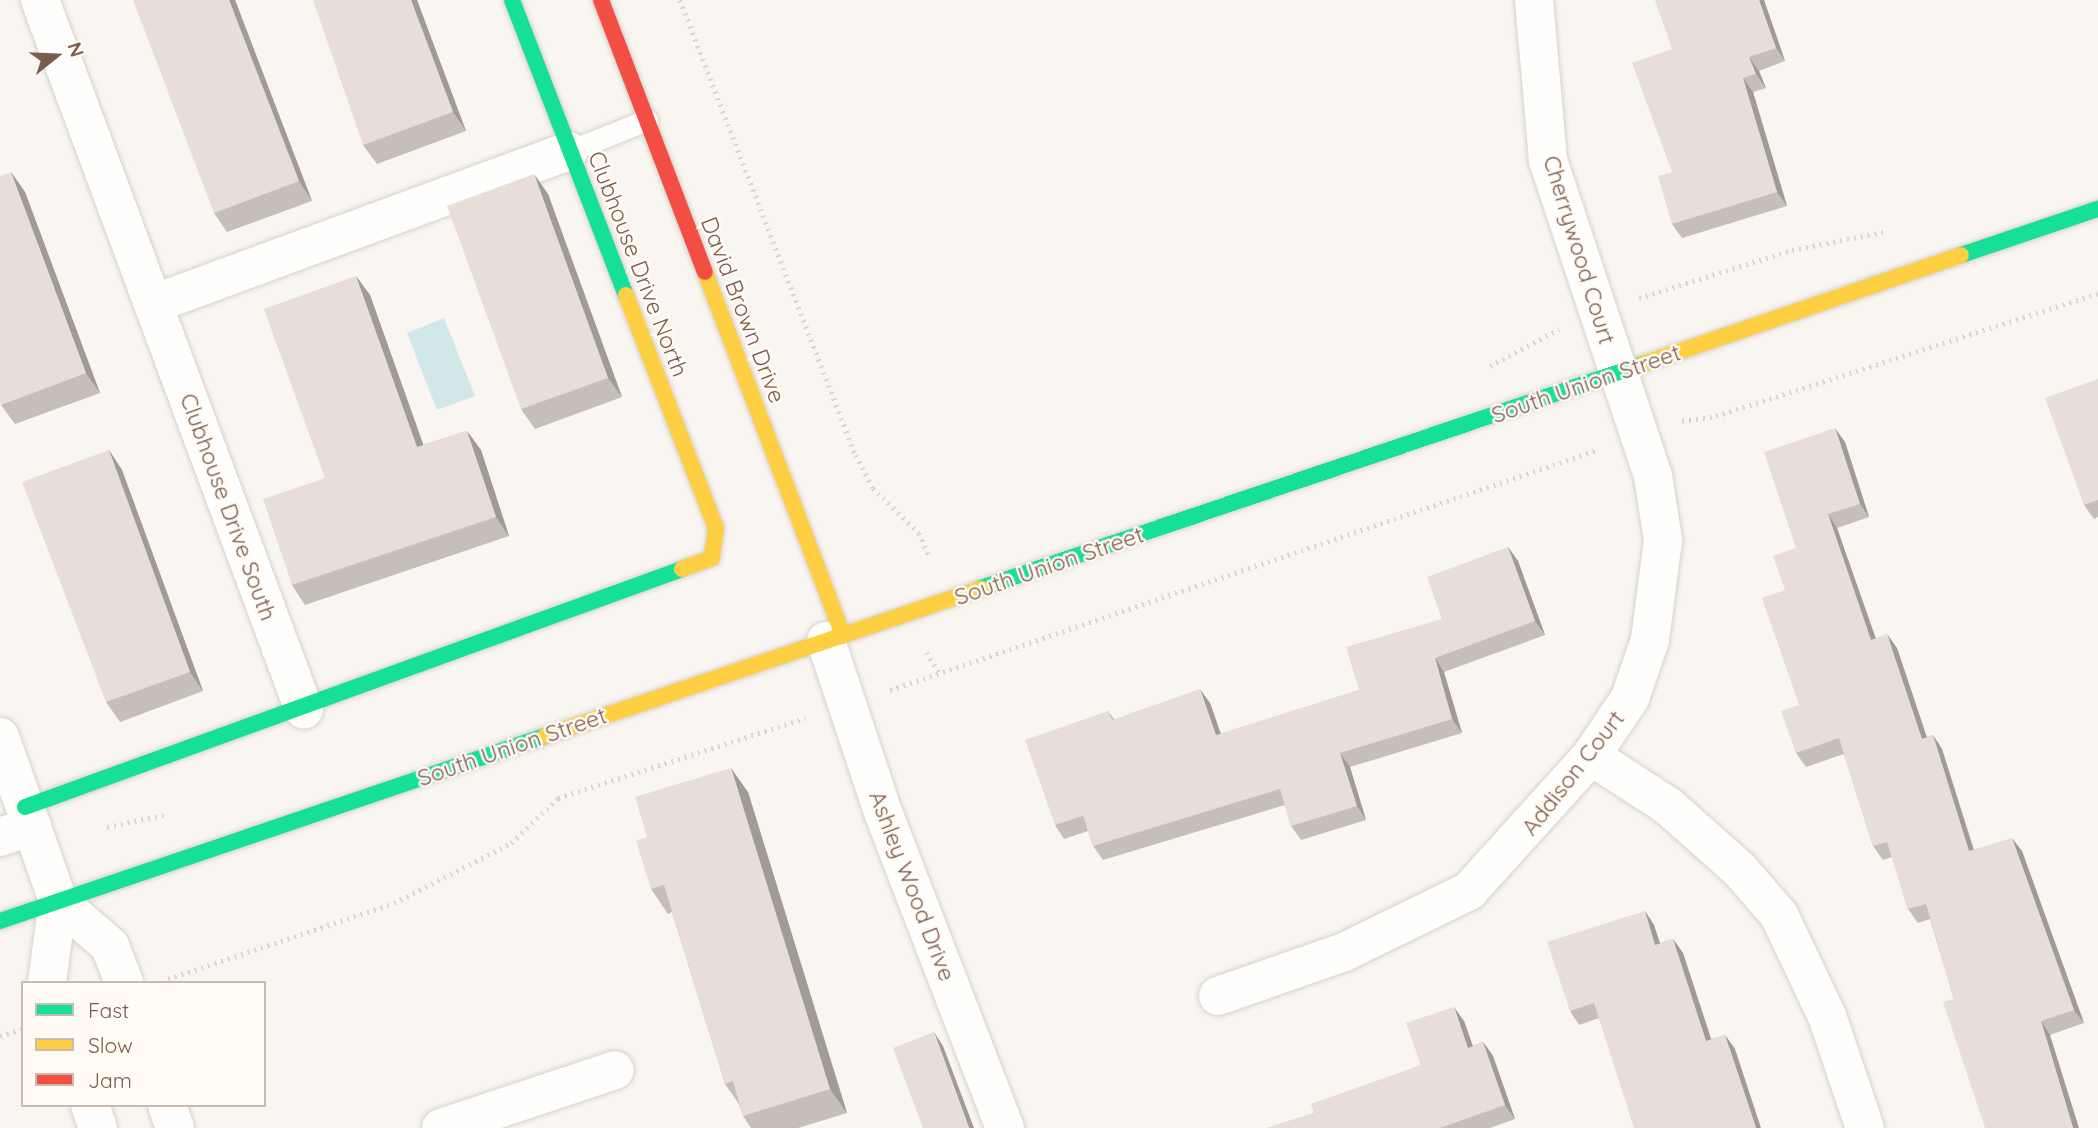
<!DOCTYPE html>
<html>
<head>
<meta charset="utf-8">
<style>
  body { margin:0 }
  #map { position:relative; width:2098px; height:1128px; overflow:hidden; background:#f9f5f0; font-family:Quicksand,sans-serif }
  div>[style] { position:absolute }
  .water>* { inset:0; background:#d0e8ea }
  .path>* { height:4.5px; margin-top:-2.25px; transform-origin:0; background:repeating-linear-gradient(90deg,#dcd5d0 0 2px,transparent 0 7px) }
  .roads { filter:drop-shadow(0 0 2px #d7d1cb) drop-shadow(0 0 2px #d7d1cb) }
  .lane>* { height:21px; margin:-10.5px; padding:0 10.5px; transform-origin:10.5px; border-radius:10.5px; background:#fefefd }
  .street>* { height:38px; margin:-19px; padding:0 19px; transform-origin:19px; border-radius:19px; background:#fefefd }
  .fast>* { height:16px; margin:-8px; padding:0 8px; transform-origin:8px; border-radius:8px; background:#16e098 }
  .slow>* { height:16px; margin:-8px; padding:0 8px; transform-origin:8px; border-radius:8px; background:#ffcf43 }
  .jam>* { height:16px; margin:-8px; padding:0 8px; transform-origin:8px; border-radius:8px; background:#f24e42 }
  .wall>* { inset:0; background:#c6bfb9 }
  .shaded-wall>* { inset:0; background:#a19b96 }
  .building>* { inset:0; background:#e6ded7 }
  span { translate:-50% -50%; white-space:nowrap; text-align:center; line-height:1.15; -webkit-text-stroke:5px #fffaf3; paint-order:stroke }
  .street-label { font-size:23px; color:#7a5c4d }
  .legend { position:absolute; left:21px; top:981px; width:245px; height:126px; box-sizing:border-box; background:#fffaf3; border:2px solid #cabbb1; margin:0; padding:9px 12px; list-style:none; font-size:21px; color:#7a5c4d }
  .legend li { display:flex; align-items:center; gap:14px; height:35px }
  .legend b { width:35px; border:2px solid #cabbb1 }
  .north { position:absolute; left:21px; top:21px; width:70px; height:70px; -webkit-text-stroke:5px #fffaf3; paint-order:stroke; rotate:72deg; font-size:19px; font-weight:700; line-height:28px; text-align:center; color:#7a5c4d }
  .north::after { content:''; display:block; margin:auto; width:24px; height:32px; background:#7a5c4d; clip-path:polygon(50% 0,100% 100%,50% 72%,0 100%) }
</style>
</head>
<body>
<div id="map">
  <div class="water">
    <div style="clip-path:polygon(444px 318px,475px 396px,437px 410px,407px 333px)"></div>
  </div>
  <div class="path">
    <div style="left:680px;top:0;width:488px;rotate:68.9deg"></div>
    <div style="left:856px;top:455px;width:37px;rotate:63deg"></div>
    <div style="left:873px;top:488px;width:64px;rotate:44.4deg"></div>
    <div style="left:919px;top:533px;width:27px;rotate:66deg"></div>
    <div style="left:1639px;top:298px;width:160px;rotate:-17.4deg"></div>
    <div style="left:1792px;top:250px;width:94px;rotate:-11.1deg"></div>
    <div style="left:1490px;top:366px;width:78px;rotate:-28.2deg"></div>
    <div style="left:1682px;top:421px;width:34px;rotate:-8deg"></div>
    <div style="left:1716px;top:416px;width:401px;rotate:-17.8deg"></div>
    <div style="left:927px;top:652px;width:24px;rotate:60deg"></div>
    <div style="left:890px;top:690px;width:747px;rotate:-18.75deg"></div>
    <div style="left:107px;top:827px;width:61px;rotate:-12.2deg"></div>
    <div style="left:168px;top:979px;width:238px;rotate:-18.6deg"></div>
    <div style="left:394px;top:903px;width:131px;rotate:-27.1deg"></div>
    <div style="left:511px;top:843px;width:65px;rotate:-43.8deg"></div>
    <div style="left:558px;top:798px;width:260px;rotate:-17.9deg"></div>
    <div style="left:0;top:1036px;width:24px;rotate:-17deg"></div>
  </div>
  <div class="roads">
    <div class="lane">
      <div style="left:569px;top:151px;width:84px;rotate:-21.7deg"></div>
    </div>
    <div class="street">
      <div style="left:40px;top:0;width:757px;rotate:69.6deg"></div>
      <div style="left:153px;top:304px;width:443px;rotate:-20.2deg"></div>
      <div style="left:826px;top:641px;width:180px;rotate:71.6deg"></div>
      <div style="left:883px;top:812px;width:339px;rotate:68.9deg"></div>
      <div style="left:0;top:737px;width:174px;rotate:70.5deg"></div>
      <div style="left:1591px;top:756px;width:92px;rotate:33deg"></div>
      <div style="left:1668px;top:806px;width:96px;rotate:41.6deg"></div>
      <div style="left:1740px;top:870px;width:60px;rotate:49.1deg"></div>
      <div style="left:1779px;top:915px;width:112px;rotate:64.6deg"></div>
      <div style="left:1827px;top:1016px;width:118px;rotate:71.3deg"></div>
      <div style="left:0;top:837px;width:34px;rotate:-19deg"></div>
      <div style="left:58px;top:901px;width:69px;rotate:40.9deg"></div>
      <div style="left:110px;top:946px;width:40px;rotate:69deg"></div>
      <div style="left:47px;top:983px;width:83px;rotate:-82.4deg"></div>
      <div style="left:1218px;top:996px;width:133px;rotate:-19.2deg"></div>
      <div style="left:1344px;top:952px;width:139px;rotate:-26deg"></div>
      <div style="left:1469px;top:891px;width:182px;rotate:-47.9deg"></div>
      <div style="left:1591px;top:756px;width:70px;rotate:-56.1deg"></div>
      <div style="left:1630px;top:698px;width:61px;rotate:-71deg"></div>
      <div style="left:1650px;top:640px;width:101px;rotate:-82.6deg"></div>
      <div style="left:1663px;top:540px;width:65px;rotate:-98.9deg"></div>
      <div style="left:1653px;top:476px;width:333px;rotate:-108.4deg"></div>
      <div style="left:1548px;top:160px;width:161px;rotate:-95deg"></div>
      <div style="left:90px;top:1105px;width:24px;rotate:71deg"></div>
      <div style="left:167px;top:1105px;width:24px;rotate:71deg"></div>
      <div style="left:441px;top:1128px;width:183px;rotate:-18.4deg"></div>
    </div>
    <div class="fast">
      <div style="left:512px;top:0;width:316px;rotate:68.9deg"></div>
      <div style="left:1961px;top:255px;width:145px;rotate:-18.6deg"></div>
      <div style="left:981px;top:588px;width:699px;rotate:-18.69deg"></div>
      <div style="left:25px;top:807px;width:699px;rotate:-19.91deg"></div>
      <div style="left:0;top:921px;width:576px;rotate:-18.75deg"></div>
    </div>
    <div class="slow">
      <div style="left:705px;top:272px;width:389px;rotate:69.2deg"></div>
      <div style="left:626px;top:295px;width:250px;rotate:68.9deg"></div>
      <div style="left:716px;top:528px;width:30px;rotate:98deg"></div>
      <div style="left:712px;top:558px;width:32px;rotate:160deg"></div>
      <div style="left:1643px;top:364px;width:336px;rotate:-18.9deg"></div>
      <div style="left:545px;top:736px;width:460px;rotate:-18.7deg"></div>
    </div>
    <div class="jam">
      <div style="left:601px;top:0;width:291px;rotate:69.1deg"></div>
    </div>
  </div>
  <div class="wall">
    <div style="clip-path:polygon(235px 0,312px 201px,227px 232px,214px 213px)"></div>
    <div style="clip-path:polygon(417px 0,466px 131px,377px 164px,363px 145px)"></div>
    <div style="clip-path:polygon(1764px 0,1785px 61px,1759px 71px,1766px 88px,1753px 92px,1787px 206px,1682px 238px,1672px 224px,1672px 49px)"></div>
    <div style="clip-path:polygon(11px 172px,25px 192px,100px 393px,15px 424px,1px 405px)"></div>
    <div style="clip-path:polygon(548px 194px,622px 397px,535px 429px,521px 409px)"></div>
    <div style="clip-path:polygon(356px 276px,370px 295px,423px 445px,467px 431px,481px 450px,509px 536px,305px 605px,292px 585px,325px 478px)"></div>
    <div style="clip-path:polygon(2098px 379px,2098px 517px,2094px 519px,2084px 505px)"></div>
    <div style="clip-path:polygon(1845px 442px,1869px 517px,1837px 528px,1875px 638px,1897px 648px,1927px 737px,1933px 735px,1942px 749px,1974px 849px,2022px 851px,2084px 1023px,2050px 1035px,1954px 999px,1930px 919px,1918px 923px,1908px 909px,1892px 857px,1883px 860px,1873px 846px,1844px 754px,1806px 767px,1796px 753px,1799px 705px,1785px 590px,1796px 548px)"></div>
    <div style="clip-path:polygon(109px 450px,122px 470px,203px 691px,120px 722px,106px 702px)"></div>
    <div style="clip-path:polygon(1508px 547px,1518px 561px,1545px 635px,1444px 672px,1462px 733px,1350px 767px,1366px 820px,1301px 840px,1291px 826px,1285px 805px,1103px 860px,1093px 846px,1088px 831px,1064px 839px,1055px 825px,1108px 711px,1114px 719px,1210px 703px,1221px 734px,1359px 690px,1442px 619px)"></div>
    <div style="clip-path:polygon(748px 792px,847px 1113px,798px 1128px,751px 1128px,743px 1116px,739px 1104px,725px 1084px,672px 912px,668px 914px,651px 889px,647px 837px)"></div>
    <div style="clip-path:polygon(1645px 911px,1654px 925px,1660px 943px,1673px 939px,1683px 953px,1711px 1039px,1725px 1035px,1735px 1049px,1599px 1018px,1579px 1025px,1570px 1011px)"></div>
    <div style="clip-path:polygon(1464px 1021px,1473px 1046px,1483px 1042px,1493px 1056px,1515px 1119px,1490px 1128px,1267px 1128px,1314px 1113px,1421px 1065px)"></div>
  </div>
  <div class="shaded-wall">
    <div style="clip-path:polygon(229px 0,235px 0,312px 201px,299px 181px)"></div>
    <div style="clip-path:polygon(411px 0,417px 0,466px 131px,453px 112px)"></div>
    <div style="clip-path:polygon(1759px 0,1764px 0,1785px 61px,1776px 48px)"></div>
    <div style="clip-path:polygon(1749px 57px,1759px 71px,1766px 88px,1756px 74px)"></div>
    <div style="clip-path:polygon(1743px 78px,1753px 92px,1787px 206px,1777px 192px)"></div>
    <div style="clip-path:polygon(11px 172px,25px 192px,100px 393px,86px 373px)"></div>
    <div style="clip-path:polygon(534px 174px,548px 194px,622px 397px,608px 378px)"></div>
    <div style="clip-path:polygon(356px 276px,370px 295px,431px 466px,417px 447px)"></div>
    <div style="clip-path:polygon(1835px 428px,1845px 442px,1869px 517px,1860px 504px)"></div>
    <div style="clip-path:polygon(467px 431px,481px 450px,509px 536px,496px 517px)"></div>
    <div style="clip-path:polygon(109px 450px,122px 470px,203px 691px,190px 672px)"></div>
    <div style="clip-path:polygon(1828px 514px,1837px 528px,1881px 653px,1871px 640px)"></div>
    <div style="clip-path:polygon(1508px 547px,1518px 561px,1545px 635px,1535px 621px)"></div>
    <div style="clip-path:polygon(1887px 634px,1897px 648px,1932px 753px,1922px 739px)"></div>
    <div style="clip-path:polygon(1435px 658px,1444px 672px,1462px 733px,1452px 719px)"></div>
    <div style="clip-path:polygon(1200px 689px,1210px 703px,1226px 749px,1216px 735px)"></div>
    <div style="clip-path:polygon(1933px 735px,1942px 749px,1978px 865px,1969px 851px)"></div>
    <div style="clip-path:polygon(1340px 753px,1350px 767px,1366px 820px,1357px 806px)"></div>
    <div style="clip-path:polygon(731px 768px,748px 792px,847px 1113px,830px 1089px)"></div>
    <div style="clip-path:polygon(2012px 838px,2022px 851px,2084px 1023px,2074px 1010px)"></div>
    <div style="clip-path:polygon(1645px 911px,1654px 925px,1665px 959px,1655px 945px)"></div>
    <div style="clip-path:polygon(1673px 939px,1683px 953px,1716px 1054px,1706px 1041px)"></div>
    <div style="clip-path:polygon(1454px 1007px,1464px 1021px,1478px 1061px,1468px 1048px)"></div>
    <div style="clip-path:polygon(2041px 1021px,2050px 1035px,2079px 1128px,2073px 1128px)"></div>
    <div style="clip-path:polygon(934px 1032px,943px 1046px,974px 1128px,969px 1128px)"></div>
    <div style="clip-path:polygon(1725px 1035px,1735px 1049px,1761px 1128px,1756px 1128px)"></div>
    <div style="clip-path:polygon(1483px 1042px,1493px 1056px,1515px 1119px,1505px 1105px)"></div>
  </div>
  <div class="building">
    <div style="clip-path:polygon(133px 0,229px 0,299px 181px,214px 213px)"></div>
    <div style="clip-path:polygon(313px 0,411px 0,453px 112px,363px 145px)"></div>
    <div style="clip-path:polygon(1655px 0,1759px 0,1776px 48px,1749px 57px,1756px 74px,1743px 78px,1777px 192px,1672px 224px,1658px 176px,1672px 172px,1632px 63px,1672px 49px)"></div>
    <div style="clip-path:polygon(11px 172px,86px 373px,1px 405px,0 401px,0 176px)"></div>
    <div style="clip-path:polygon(534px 174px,608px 378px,521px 409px,447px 206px)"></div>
    <div style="clip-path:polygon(356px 276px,417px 447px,467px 431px,496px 517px,292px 585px,263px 499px,325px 478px,264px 309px)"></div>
    <div style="clip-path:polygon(2098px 379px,2098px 500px,2084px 505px,2045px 398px)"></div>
    <div style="clip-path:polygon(1835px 428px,1860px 504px,1828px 514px,1871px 640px,1887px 634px,1922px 739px,1933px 735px,1969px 851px,2012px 838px,2074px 1010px,2041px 1021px,2073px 1128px,1985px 1128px,1943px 1002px,1954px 999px,1926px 904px,1908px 909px,1887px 842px,1873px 846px,1839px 738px,1796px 753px,1781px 711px,1799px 705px,1762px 598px,1785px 590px,1773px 556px,1796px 548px,1764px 452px)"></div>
    <div style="clip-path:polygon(109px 450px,190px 672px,106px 702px,22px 482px)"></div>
    <div style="clip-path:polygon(1508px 547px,1535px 621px,1435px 658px,1452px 719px,1340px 753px,1357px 806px,1291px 826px,1280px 789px,1093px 846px,1083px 816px,1055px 825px,1025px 740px,1108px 711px,1112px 720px,1200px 689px,1216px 735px,1359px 690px,1346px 647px,1442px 619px,1427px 577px)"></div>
    <div style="clip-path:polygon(731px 768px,830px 1089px,743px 1116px,733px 1081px,725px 1084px,664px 885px,651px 889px,636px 841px,647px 837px,635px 797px)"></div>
    <div style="clip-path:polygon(1645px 911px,1655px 945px,1673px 939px,1706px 1041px,1725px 1035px,1756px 1128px,1634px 1128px,1594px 1003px,1570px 1011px,1547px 942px)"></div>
    <div style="clip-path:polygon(1454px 1007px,1468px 1048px,1483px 1042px,1505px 1105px,1440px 1128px,1267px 1128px,1314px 1113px,1311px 1104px,1421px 1065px,1406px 1023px)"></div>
    <div style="clip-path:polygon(934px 1032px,969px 1128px,923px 1128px,893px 1048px)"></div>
  </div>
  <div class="street-label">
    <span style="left:1579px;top:250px;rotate:73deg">Cherrywood Court</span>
    <span style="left:638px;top:264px;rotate:69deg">Clubhouse Drive North</span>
    <span style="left:743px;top:310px;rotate:69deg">David Brown Drive</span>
    <span style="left:1586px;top:384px;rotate:-19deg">South Union Street</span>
    <span style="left:228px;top:507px;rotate:70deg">Clubhouse Drive South</span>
    <span style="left:1049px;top:566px;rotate:-19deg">South Union Street</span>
    <span style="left:512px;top:747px;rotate:-19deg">South Union Street</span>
    <span style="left:1573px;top:773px;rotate:-52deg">Addison Court</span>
    <span style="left:912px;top:886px;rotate:69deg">Ashley Wood Drive</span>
  </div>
  <ul class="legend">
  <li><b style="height:9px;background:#16e098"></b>Fast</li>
  <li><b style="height:9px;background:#ffcf43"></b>Slow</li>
  <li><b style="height:9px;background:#f24e42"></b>Jam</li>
  </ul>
  <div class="north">N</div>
</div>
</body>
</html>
